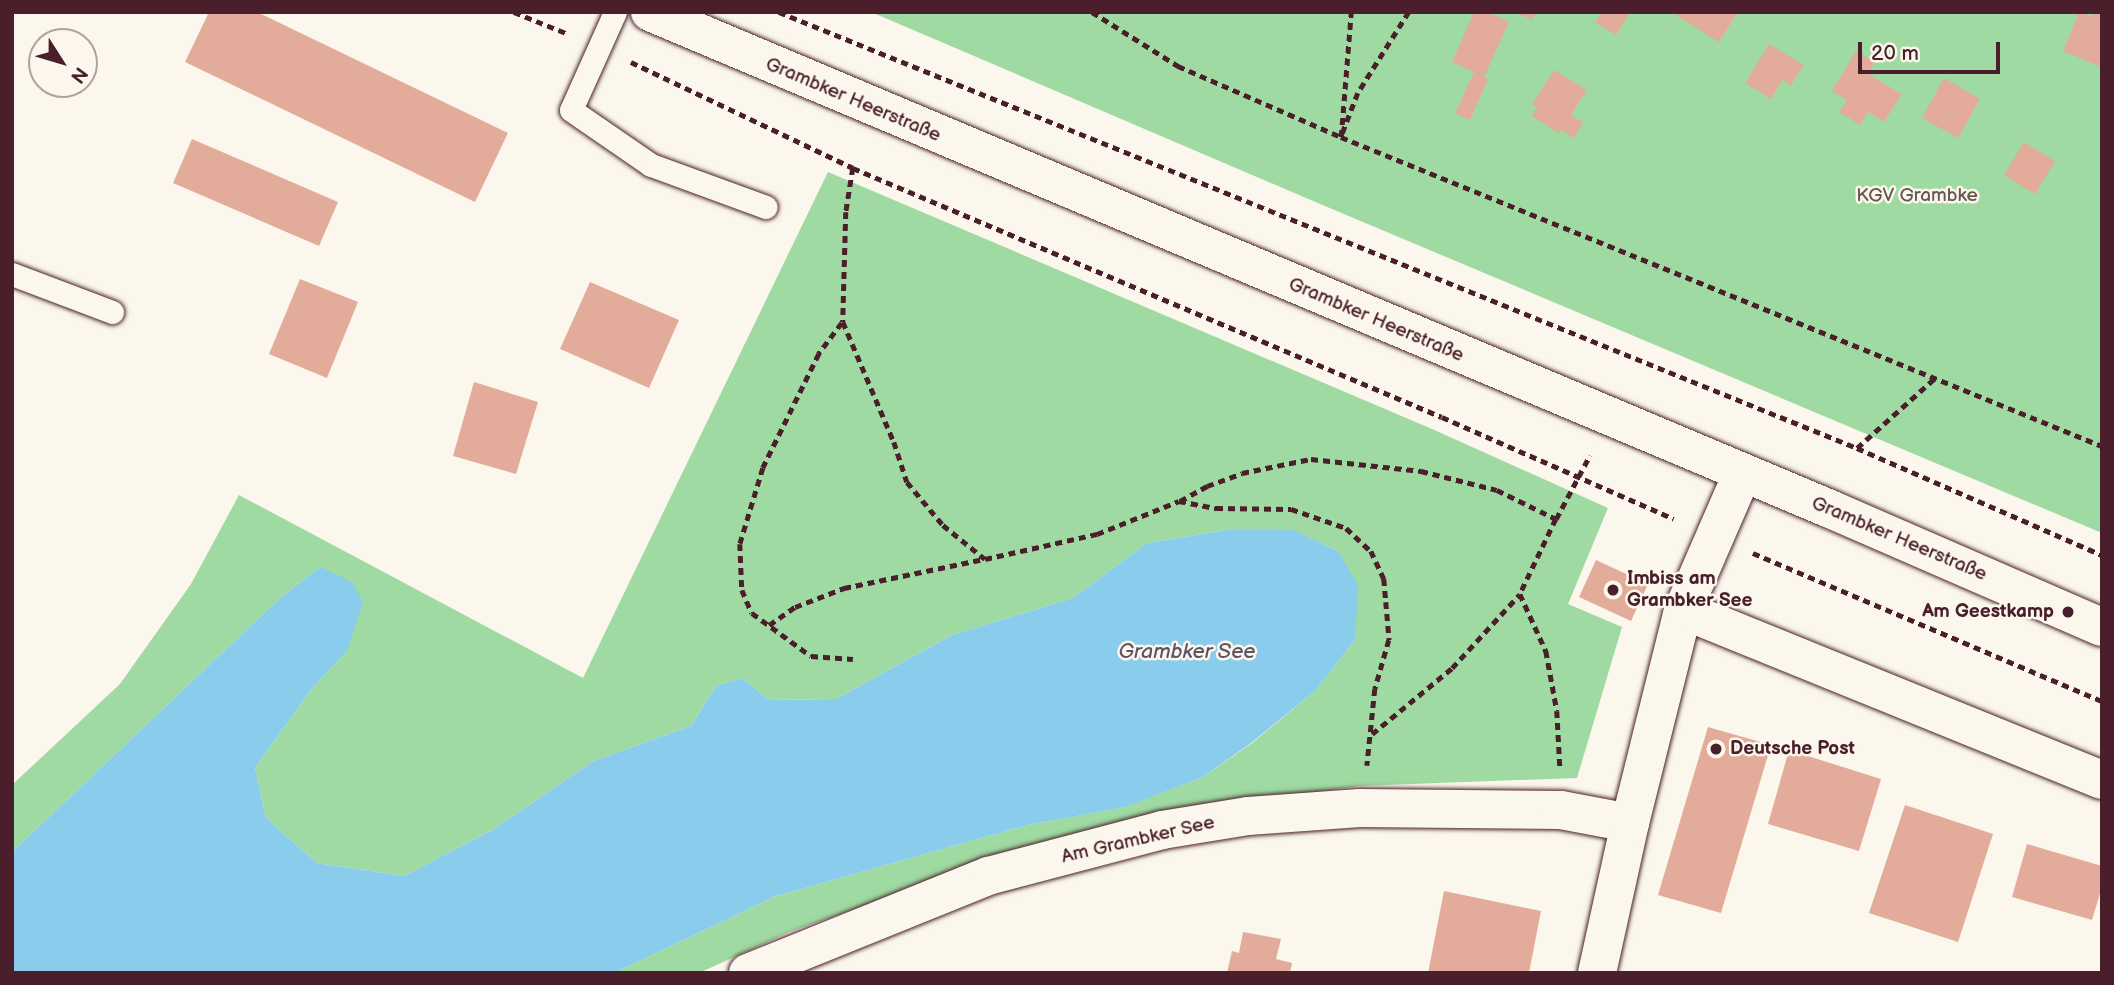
<!DOCTYPE html>
<html>
<head>
<meta charset="utf-8">
<style>
  body { margin:0 }
  #map { position:relative; width:2114px; height:985px; overflow:hidden; background:#fbf7ec; font-family:"Balsamiq Sans",sans-serif }
  div>[style] { position:absolute }
  .green>* { inset:0; background:#9edaa1 }
  .water>* { inset:0; background:#8acceb }
  .building>* { inset:0; background:#e3ac9a }
  .path>* { height:4.5px; margin-top:-2.25px; transform-origin:0; background:repeating-linear-gradient(90deg,#4a1f2b 0 7px,transparent 0 12px) }
  .roads { filter:drop-shadow(0 0 2px #4a1f2b) drop-shadow(0 0 2px #4a1f2b) }
  .service>* { height:23px; margin:-11.5px; padding:0 11.5px; transform-origin:11.5px; border-radius:11.5px; background:#fbf7ec }
  .minor>* { height:38px; margin:-19px; padding:0 19px; transform-origin:19px; border-radius:19px; background:#fbf7ec }
  .secondary>* { height:38px; margin:-19px; padding:0 19px; transform-origin:19px; border-radius:19px; background:#fbf7ec }
  .dots>* { width:19px; height:19px; translate:-50% -50%; box-sizing:border-box; border:4px solid #fbf7ec; border-radius:50% }
  span { translate:-50% -50%; white-space:nowrap; text-align:center; line-height:1.15; -webkit-text-stroke:5px #fbf7ec; paint-order:stroke }
  .street-label { font-size:19px; color:#4a1f2b }
  .park-label { font-size:19px; color:#63574e }
  .poi-label { font-size:19px; color:#4a1f2b; font-weight:700 }
  .left { translate:0 -50%; text-align:left }
  .right { translate:-100% -50%; text-align:right }
  .water-label { font-size:21px; color:#5d5365; font-style:italic }
  .frame { position:absolute; inset:0; border:14px solid #4a1f2b; pointer-events:none }
  .north { position:absolute; left:28px; top:28px; width:70px; height:70px; box-sizing:border-box; background:#fbf7ec; border:2px solid #b4a19f; border-radius:50%; rotate:127deg; font-size:19px; font-weight:700; line-height:28px; text-align:center; color:#4a1f2b }
  .north::after { content:''; display:block; margin:auto; width:24px; height:32px; background:#4a1f2b; clip-path:polygon(50% 0,100% 100%,50% 72%,0 100%) }
  .scale { position:absolute; left:1858px; top:42px; width:142px; height:32px; box-sizing:border-box; border:4px solid #4a1f2b; border-top:0; padding-left:9px; font-size:21px; line-height:24px; white-space:nowrap; color:#4a1f2b; -webkit-text-stroke:5px #fbf7ec; paint-order:stroke }
</style>
</head>
<body>
<div id="map">
  <div class="green">
    <div style="clip-path:polygon(871px 12px,2102px 12px,2102px 533px,1306px 198px)"></div>
    <div style="clip-path:polygon(828px 172px,1432px 429px,1608px 508px,1568px 604px,1622px 627px,1577px 778px,1358px 786px,1216px 806px,1028px 848px,789px 932px,699px 973px,614px 973px,776px 896px,1028px 825px,1124px 807px,1203px 777px,1252px 743px,1315px 691px,1355px 640px,1338px 551px,1292px 530px,1227px 530px,1147px 543px,1073px 598px,952px 635px,836px 699px,769px 700px,742px 678px,716px 686px,691px 726px,593px 761px,494px 829px,404px 876px,317px 863px,266px 818px,255px 768px,309px 692px,347px 651px,320px 567px,280px 598px,12px 852px,12px 785px,120px 684px,191px 584px,239px 495px,583px 678px)"></div>
  </div>
  <div class="water">
    <div style="clip-path:polygon(1227px 530px,1293px 530px,1338px 551px,1358px 585px,1355px 640px,1315px 691px,1251px 743px,1203px 777px,1125px 807px,1028px 825px,776px 896px,614px 973px,12px 973px,12px 852px,280px 598px,320px 567px,352px 582px,363px 602px,347px 651px,309px 692px,255px 768px,266px 818px,317px 863px,404px 876px,494px 829px,593px 761px,691px 726px,716px 686px,742px 678px,769px 700px,836px 699px,952px 635px,1073px 598px,1147px 543px)"></div>
  </div>
  <div class="building">
    <div style="clip-path:polygon(209px 12px,257px 12px,508px 133px,475px 202px,185px 62px)"></div>
    <div style="clip-path:polygon(1474px 12px,1487px 12px,1509px 22px,1484px 77px,1488px 79px,1470px 120px,1455px 113px,1474px 72px,1452px 62px)"></div>
    <div style="clip-path:polygon(1516px 12px,1536px 12px,1532px 20px)"></div>
    <div style="clip-path:polygon(1602px 12px,1630px 12px,1616px 35px,1595px 22px)"></div>
    <div style="clip-path:polygon(1679px 12px,1738px 12px,1719px 42px,1677px 16px)"></div>
    <div style="clip-path:polygon(2079px 12px,2092px 17px,2094px 12px,2102px 14px,2101px 67px,2063px 51px)"></div>
    <div style="clip-path:polygon(1769px 44px,1804px 65px,1791px 85px,1782px 80px,1771px 99px,1745px 83px)"></div>
    <div style="clip-path:polygon(1856px 51px,1875px 62px,1868px 74px,1902px 94px,1884px 122px,1868px 112px,1860px 125px,1839px 112px,1847px 100px,1832px 91px)"></div>
    <div style="clip-path:polygon(1554px 70px,1587px 90px,1571px 115px,1583px 122px,1574px 138px,1561px 130px,1559px 133px,1532px 116px,1537px 108px,1532px 104px)"></div>
    <div style="clip-path:polygon(1944px 78px,1980px 99px,1958px 138px,1922px 118px)"></div>
    <div style="clip-path:polygon(192px 139px,338px 202px,319px 246px,173px 183px)"></div>
    <div style="clip-path:polygon(2024px 142px,2055px 161px,2035px 194px,2004px 175px)"></div>
    <div style="clip-path:polygon(300px 279px,358px 302px,327px 378px,269px 354px)"></div>
    <div style="clip-path:polygon(590px 282px,679px 320px,649px 388px,560px 349px)"></div>
    <div style="clip-path:polygon(474px 382px,538px 402px,516px 474px,453px 456px)"></div>
    <div style="clip-path:polygon(1596px 560px,1648px 584px,1631px 621px,1579px 597px)"></div>
    <div style="clip-path:polygon(1708px 727px,1771px 745px,1721px 913px,1658px 895px)"></div>
    <div style="clip-path:polygon(1789px 750px,1881px 779px,1859px 851px,1768px 824px)"></div>
    <div style="clip-path:polygon(1905px 805px,1993px 834px,1958px 942px,1869px 913px)"></div>
    <div style="clip-path:polygon(2027px 844px,2102px 866px,2102px 887px,2092px 920px,2012px 897px)"></div>
    <div style="clip-path:polygon(1444px 891px,1541px 911px,1529px 973px,1428px 973px)"></div>
    <div style="clip-path:polygon(1243px 932px,1281px 939px,1276px 959px,1292px 963px,1290px 973px,1227px 973px,1232px 951px,1239px 953px)"></div>
  </div>
  <div class="path">
    <div style="left:514px;top:12px;width:56px;rotate:22deg"></div>
    <div style="left:779px;top:12px;width:1163px;rotate:22.02deg"></div>
    <div style="left:1857px;top:448px;width:267px;rotate:23.6deg"></div>
    <div style="left:1092px;top:12px;width:102px;rotate:32.1deg"></div>
    <div style="left:1178px;top:66px;width:178px;rotate:23.5deg"></div>
    <div style="left:1341px;top:137px;width:125px;rotate:-85.4deg"></div>
    <div style="left:1409px;top:12px;width:96px;rotate:122.2deg"></div>
    <div style="left:1358px;top:93px;width:47px;rotate:111.1deg"></div>
    <div style="left:1341px;top:137px;width:821px;rotate:22.1deg"></div>
    <div style="left:631px;top:62px;width:246px;rotate:25.5deg"></div>
    <div style="left:853px;top:168px;width:639px;rotate:22.92deg"></div>
    <div style="left:1442px;top:417px;width:253px;rotate:23.7deg"></div>
    <div style="left:853px;top:168px;width:45px;rotate:99deg"></div>
    <div style="left:846px;top:212px;width:110px;rotate:91.6deg"></div>
    <div style="left:843px;top:322px;width:130px;rotate:67deg"></div>
    <div style="left:894px;top:442px;width:42px;rotate:72deg"></div>
    <div style="left:907px;top:482px;width:56px;rotate:50.1deg"></div>
    <div style="left:943px;top:525px;width:54px;rotate:39deg"></div>
    <div style="left:985px;top:559px;width:115px;rotate:-12.6deg"></div>
    <div style="left:1097px;top:534px;width:88px;rotate:-21.9deg"></div>
    <div style="left:1179px;top:501px;width:38px;rotate:11deg"></div>
    <div style="left:1216px;top:508px;width:75px;rotate:0.8deg"></div>
    <div style="left:1291px;top:509px;width:58px;rotate:19.1deg"></div>
    <div style="left:1346px;top:528px;width:34px;rotate:43deg"></div>
    <div style="left:1371px;top:551px;width:31px;rotate:65deg"></div>
    <div style="left:1384px;top:579px;width:23px;rotate:85deg"></div>
    <div style="left:1386px;top:602px;width:38px;rotate:85deg"></div>
    <div style="left:1389px;top:640px;width:51px;rotate:105.9deg"></div>
    <div style="left:1375px;top:689px;width:77px;rotate:95.9deg"></div>
    <div style="left:842px;top:323px;width:39px;rotate:127deg"></div>
    <div style="left:819px;top:354px;width:127px;rotate:116.2deg"></div>
    <div style="left:763px;top:468px;width:79px;rotate:106.8deg"></div>
    <div style="left:740px;top:544px;width:46px;rotate:87.5deg"></div>
    <div style="left:742px;top:590px;width:25px;rotate:67deg"></div>
    <div style="left:752px;top:613px;width:73px;rotate:36.1deg"></div>
    <div style="left:811px;top:656px;width:42px;rotate:4.1deg"></div>
    <div style="left:1857px;top:448px;width:106px;rotate:-41.9deg"></div>
    <div style="left:1180px;top:501px;width:31px;rotate:-29deg"></div>
    <div style="left:1207px;top:486px;width:37px;rotate:-20deg"></div>
    <div style="left:1242px;top:473px;width:70px;rotate:-11.5deg"></div>
    <div style="left:1311px;top:459px;width:111px;rotate:6.2deg"></div>
    <div style="left:1421px;top:471px;width:78px;rotate:14deg"></div>
    <div style="left:1497px;top:490px;width:66px;rotate:26.2deg"></div>
    <div style="left:1556px;top:519px;width:83px;rotate:115.6deg"></div>
    <div style="left:1520px;top:594px;width:63px;rotate:65.5deg"></div>
    <div style="left:1546px;top:651px;width:61px;rotate:79.6deg"></div>
    <div style="left:1557px;top:711px;width:56px;rotate:86.9deg"></div>
    <div style="left:1556px;top:519px;width:72px;rotate:-62deg"></div>
    <div style="left:1753px;top:553px;width:379px;rotate:23deg"></div>
    <div style="left:769px;top:625px;width:32px;rotate:-35deg"></div>
    <div style="left:795px;top:607px;width:53px;rotate:-21.2deg"></div>
    <div style="left:844px;top:588px;width:143px;rotate:-11.7deg"></div>
    <div style="left:1372px;top:734px;width:104px;rotate:-39.5deg"></div>
    <div style="left:1452px;top:668px;width:100px;rotate:-47.4deg"></div>
  </div>
  <div class="roads">
    <div class="service">
      <div style="left:615px;top:12px;width:107px;rotate:114.2deg"></div>
      <div style="left:571px;top:110px;width:97px;rotate:34.5deg"></div>
      <div style="left:651px;top:165px;width:122px;rotate:20.1deg"></div>
      <div style="left:12px;top:274px;width:107px;rotate:20.8deg"></div>
    </div>
    <div class="minor">
      <div style="left:1683px;top:610px;width:452px;rotate:22.1deg"></div>
      <div style="left:748px;top:973px;width:259px;rotate:-22deg"></div>
      <div style="left:988px;top:876px;width:180px;rotate:-14.8deg"></div>
      <div style="left:1162px;top:830px;width:87px;rotate:-9.2deg"></div>
      <div style="left:1248px;top:816px;width:112px;rotate:-4.1deg"></div>
      <div style="left:1360px;top:808px;width:201px;rotate:0.6deg"></div>
      <div style="left:1561px;top:810px;width:70px;rotate:10.7deg"></div>
      <div style="left:1597px;top:973px;width:154px;rotate:-77.6deg"></div>
      <div style="left:1630px;top:823px;width:219px;rotate:-76deg"></div>
      <div style="left:1683px;top:610px;width:148px;rotate:-66.5deg"></div>
    </div>
    <div class="secondary">
      <div style="left:650px;top:12px;width:1280px;rotate:22.84deg"></div>
      <div style="left:1830px;top:509px;width:296px;rotate:23.5deg"></div>
    </div>
  </div>
  <div class="dots">
    <div style="left:1613px;top:590px;background:#4a1f2b"></div>
    <div style="left:2068px;top:612px;background:#4a1f2b"></div>
    <div style="left:1716px;top:749px;background:#4a1f2b"></div>
  </div>
  <div class="street-label">
    <span style="left:853px;top:100px;rotate:23deg">Grambker Heerstraße</span>
    <span style="left:1376px;top:320px;rotate:23deg">Grambker Heerstraße</span>
    <span style="left:1899px;top:539px;rotate:23deg">Grambker Heerstraße</span>
    <span style="left:1138px;top:840px;rotate:-13deg">Am Grambker See</span>
  </div>
  <div class="park-label">
    <span style="left:1917px;top:196px">KGV Grambke</span>
  </div>
  <div class="poi-label">
    <span class="left" style="left:1627px;top:590px">Imbiss am<br>Grambker See</span>
    <span class="right" style="left:2054px;top:612px">Am Geestkamp</span>
    <span class="left" style="left:1730px;top:749px">Deutsche Post</span>
  </div>
  <div class="water-label">
    <span style="left:1187px;top:652px">Grambker See</span>
  </div>
  <div class="frame"></div>
  <div class="north">N</div>
  <div class="scale">20 m</div>
</div>
</body>
</html>
